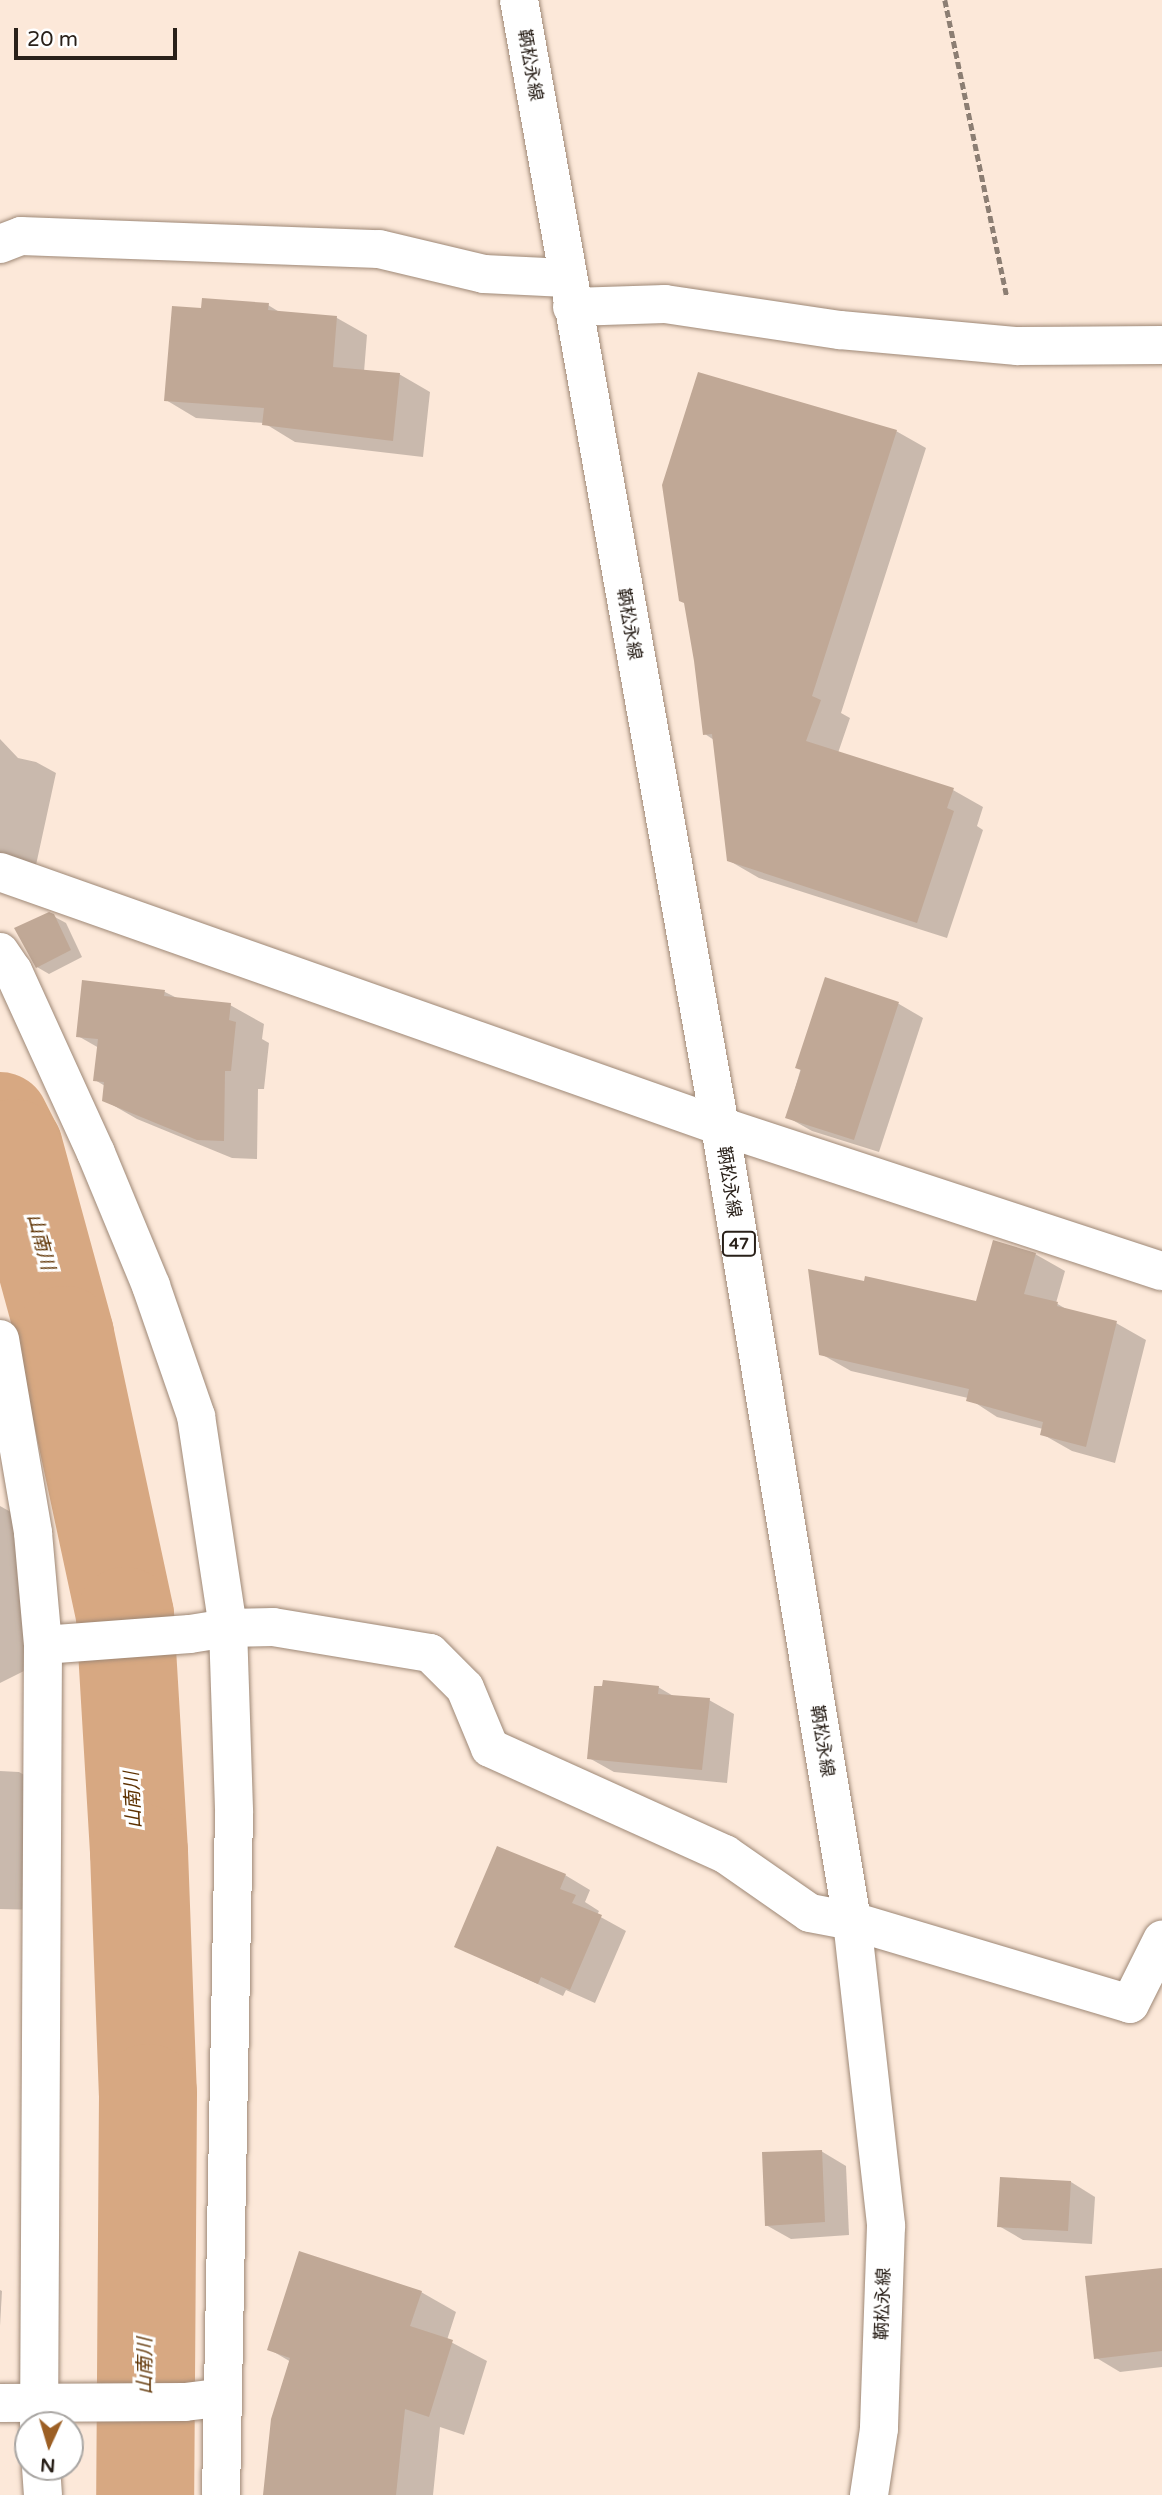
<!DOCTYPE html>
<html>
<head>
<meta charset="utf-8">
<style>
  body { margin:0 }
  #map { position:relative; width:1162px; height:2495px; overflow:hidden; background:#fce8d9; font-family:"Varela Round","Noto Sans JP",sans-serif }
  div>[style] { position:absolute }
  .shadow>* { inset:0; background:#0003 }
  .river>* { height:98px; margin:-49px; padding:0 49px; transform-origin:49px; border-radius:49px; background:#d7a882 }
  .building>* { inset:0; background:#c0a896 }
  .path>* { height:4.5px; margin-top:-2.25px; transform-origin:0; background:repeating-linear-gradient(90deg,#8c7e73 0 7px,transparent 0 10.5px) }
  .roads { filter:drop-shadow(0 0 2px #9e8876) drop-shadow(0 0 2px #9e8876) }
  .minor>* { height:38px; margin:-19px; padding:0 19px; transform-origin:19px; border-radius:19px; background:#fff }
  .primary>* { height:38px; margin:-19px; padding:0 19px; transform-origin:19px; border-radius:19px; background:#fff }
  span { translate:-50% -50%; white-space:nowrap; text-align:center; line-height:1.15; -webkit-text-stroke:6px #fff; paint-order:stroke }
  .shield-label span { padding:2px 5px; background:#fff; border:2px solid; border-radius:5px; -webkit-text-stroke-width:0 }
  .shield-label { font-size:16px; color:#292019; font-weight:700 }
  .street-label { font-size:18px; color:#292019 }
  .water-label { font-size:19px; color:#5d3100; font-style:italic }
  .north { position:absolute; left:14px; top:2411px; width:70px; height:70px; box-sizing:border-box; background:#fff; border:2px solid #a9a6a3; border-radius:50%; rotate:184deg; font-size:19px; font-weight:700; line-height:28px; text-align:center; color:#292019 }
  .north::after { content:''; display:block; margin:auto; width:24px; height:32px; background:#9c5f24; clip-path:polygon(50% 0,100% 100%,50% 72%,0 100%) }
  .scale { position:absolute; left:14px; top:28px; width:163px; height:32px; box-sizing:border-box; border:4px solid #292019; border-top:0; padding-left:9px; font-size:21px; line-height:24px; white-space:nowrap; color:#292019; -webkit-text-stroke:5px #fff; paint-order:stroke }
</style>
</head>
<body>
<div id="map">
  <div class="shadow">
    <div style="clip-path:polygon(268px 305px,281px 313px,337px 318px,367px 335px,364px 372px,399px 374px,430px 392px,423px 457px,295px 442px,264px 423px,196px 418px,166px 400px,203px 310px)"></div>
    <div style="clip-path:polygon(896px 431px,926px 448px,841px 713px,850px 718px,838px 753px,953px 790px,983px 807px,977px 826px,983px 830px,947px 938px,759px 878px,728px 860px,714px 740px,705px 734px)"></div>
    <div style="clip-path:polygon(0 739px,18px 758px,36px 762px,56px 773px,36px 865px,0 858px)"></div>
    <div style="clip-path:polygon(53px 916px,66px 923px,82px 957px,49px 974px,37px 967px)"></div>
    <div style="clip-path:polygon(826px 980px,899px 1004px,923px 1018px,879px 1152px,812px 1131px,787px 1117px)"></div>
    <div style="clip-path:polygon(84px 982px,165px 992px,179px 999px,230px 1005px,264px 1024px,262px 1039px,269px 1043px,264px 1089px,258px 1089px,257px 1159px,232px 1158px,137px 1119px,104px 1100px,105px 1086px,95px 1080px,99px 1048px,78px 1036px)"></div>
    <div style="clip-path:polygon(1035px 1254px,1065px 1271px,1056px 1303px,1071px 1312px,1116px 1323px,1146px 1340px,1115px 1463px,1072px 1451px,1042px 1434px,1043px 1429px,997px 1417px,968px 1398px,851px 1371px,821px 1354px,977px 1303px)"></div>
    <div style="clip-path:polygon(0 1506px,34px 1525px,26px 1670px,0 1683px)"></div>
    <div style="clip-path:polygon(658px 1687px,675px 1697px,709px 1700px,734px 1714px,727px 1783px,614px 1772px,589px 1758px)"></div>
    <div style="clip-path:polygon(0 1771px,19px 1772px,44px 1786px,40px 1910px,0 1909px)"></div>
    <div style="clip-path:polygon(565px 1875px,590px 1890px,585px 1902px,599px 1911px,597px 1915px,626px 1931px,595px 2003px,566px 1990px,563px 1996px,456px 1946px)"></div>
    <div style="clip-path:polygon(821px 2151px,846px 2166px,849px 2235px,791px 2239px,766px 2225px)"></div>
    <div style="clip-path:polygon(1071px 2182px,1095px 2197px,1092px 2244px,1023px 2240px,999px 2226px)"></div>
    <div style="clip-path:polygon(1162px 2270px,1162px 2367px,1120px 2372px,1095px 2357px)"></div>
    <div style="clip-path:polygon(0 2290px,2px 2291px,0 2326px)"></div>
    <div style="clip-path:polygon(421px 2292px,456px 2312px,447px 2340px,487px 2361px,464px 2435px,440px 2427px,433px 2495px,265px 2495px,291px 2362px,269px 2349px)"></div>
  </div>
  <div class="river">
    <div style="left:0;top:1121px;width:30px;rotate:63deg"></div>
    <div style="left:14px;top:1148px;width:194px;rotate:74.7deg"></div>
    <div style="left:65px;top:1335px;width:287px;rotate:77.9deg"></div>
    <div style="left:125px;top:1616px;width:236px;rotate:86.6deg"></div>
    <div style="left:139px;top:1852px;width:241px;rotate:87.9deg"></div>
    <div style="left:148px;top:2093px;width:402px;rotate:90.4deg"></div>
  </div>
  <div class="building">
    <div style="clip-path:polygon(202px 298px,269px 303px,268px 310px,337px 316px,333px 367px,400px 373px,393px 441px,262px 425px,264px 408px,164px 401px,172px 306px,201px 308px)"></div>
    <div style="clip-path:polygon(698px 372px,897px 430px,812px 696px,821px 700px,806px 741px,954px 788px,947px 808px,954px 811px,917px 923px,727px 861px,712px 734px,703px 735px,694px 661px,684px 603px,679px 601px,662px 485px)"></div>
    <div style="clip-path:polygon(49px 912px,54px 914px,71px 950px,36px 968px,14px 928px)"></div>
    <div style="clip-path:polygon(825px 977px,899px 1002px,854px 1140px,785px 1118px,801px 1070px,795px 1068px)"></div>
    <div style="clip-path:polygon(82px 980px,165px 990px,164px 996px,231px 1003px,229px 1020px,236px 1022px,231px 1071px,225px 1071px,224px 1141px,197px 1140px,102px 1101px,104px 1082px,93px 1081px,98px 1039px,76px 1037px)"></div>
    <div style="clip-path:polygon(993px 1240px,1036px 1253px,1024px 1294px,1058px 1302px,1057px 1306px,1117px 1321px,1086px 1447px,1040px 1435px,1043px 1422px,966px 1401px,969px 1389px,819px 1355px,808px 1269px,864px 1281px,865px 1276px,976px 1301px)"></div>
    <div style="clip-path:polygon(603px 1680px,659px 1686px,658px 1694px,710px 1698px,702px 1770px,587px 1759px,594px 1686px,602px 1686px)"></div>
    <div style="clip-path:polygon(497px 1846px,566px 1874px,560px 1889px,576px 1895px,572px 1903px,602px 1915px,570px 1990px,541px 1977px,538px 1984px,454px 1947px)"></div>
    <div style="clip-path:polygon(822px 2150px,825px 2222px,765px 2226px,762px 2152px)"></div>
    <div style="clip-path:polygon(1000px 2177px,1071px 2181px,1068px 2231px,997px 2227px)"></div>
    <div style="clip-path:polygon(299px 2251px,422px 2291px,410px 2326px,453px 2340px,429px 2417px,405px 2409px,396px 2495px,263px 2495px,271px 2419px,290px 2358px,267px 2350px)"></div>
    <div style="clip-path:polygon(1162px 2268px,1162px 2351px,1094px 2359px,1085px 2276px)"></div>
  </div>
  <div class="path">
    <div style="left:945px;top:0;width:303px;rotate:78.2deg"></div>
  </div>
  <div class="roads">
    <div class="minor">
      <div style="left:0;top:244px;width:22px;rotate:-21deg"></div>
      <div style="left:21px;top:236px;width:358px;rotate:2.1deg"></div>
      <div style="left:379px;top:249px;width:108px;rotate:13.4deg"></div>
      <div style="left:484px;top:274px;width:82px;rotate:2.8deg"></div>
      <div style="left:572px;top:307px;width:93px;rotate:-1.8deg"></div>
      <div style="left:665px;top:304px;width:177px;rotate:8.5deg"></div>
      <div style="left:840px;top:330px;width:178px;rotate:5.2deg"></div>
      <div style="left:1017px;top:346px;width:145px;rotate:-0.4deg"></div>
      <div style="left:0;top:872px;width:763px;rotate:19.43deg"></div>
      <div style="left:720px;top:1126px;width:465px;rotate:18.2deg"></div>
      <div style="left:0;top:952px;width:23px;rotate:56deg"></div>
      <div style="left:13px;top:971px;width:200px;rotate:65.5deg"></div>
      <div style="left:96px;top:1153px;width:144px;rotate:67.5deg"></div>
      <div style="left:151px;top:1286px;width:138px;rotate:70.9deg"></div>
      <div style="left:196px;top:1416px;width:214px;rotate:81.4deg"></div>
      <div style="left:228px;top:1628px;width:185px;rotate:88.1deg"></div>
      <div style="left:234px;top:1813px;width:682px;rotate:91.09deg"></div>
      <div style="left:0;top:1339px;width:197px;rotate:80.3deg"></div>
      <div style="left:33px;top:1533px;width:112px;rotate:84.9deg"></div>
      <div style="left:43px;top:1645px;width:780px;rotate:90.29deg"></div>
      <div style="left:43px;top:1645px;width:147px;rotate:-4.3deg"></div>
      <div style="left:190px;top:1634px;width:38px;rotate:-9deg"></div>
      <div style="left:228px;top:1628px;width:45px;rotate:-1.3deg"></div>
      <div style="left:273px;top:1627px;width:159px;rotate:9.4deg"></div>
      <div style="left:430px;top:1653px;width:49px;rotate:45deg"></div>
      <div style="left:465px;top:1688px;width:65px;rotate:67.4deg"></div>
      <div style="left:490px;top:1748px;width:258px;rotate:24.3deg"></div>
      <div style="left:725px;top:1854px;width:103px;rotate:34.8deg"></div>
      <div style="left:810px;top:1913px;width:43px;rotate:10.8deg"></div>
      <div style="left:852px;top:1921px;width:290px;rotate:16.6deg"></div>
      <div style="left:1130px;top:2004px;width:72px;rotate:-63.4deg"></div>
      <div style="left:0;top:2403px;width:185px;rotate:-0.3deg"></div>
      <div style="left:185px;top:2402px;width:38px;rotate:-7deg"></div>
      <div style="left:41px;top:2467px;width:28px;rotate:86deg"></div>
    </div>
    <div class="primary">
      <div style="left:519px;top:0;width:1144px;rotate:79.88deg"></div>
      <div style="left:720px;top:1126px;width:806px;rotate:80.57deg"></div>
      <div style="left:852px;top:1921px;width:307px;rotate:83.6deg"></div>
      <div style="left:886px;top:2226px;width:203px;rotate:92deg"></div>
      <div style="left:879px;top:2429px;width:67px;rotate:98.6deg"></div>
    </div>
  </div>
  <div class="shield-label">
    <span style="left:739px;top:1244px">47</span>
  </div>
  <div class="street-label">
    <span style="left:530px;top:65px;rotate:80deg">鞆松永線</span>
    <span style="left:629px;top:624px;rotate:80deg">鞆松永線</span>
    <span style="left:729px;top:1182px;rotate:81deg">鞆松永線</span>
    <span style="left:822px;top:1741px;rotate:81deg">鞆松永線</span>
    <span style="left:883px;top:2304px;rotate:-88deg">鞆松永線</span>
  </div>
  <div class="water-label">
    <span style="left:40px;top:1242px;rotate:75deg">山南川</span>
    <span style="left:134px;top:1800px;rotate:-93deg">山南川</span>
    <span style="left:146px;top:2366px;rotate:-90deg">山南川</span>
  </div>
  <div class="north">N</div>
  <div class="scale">20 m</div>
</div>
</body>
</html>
